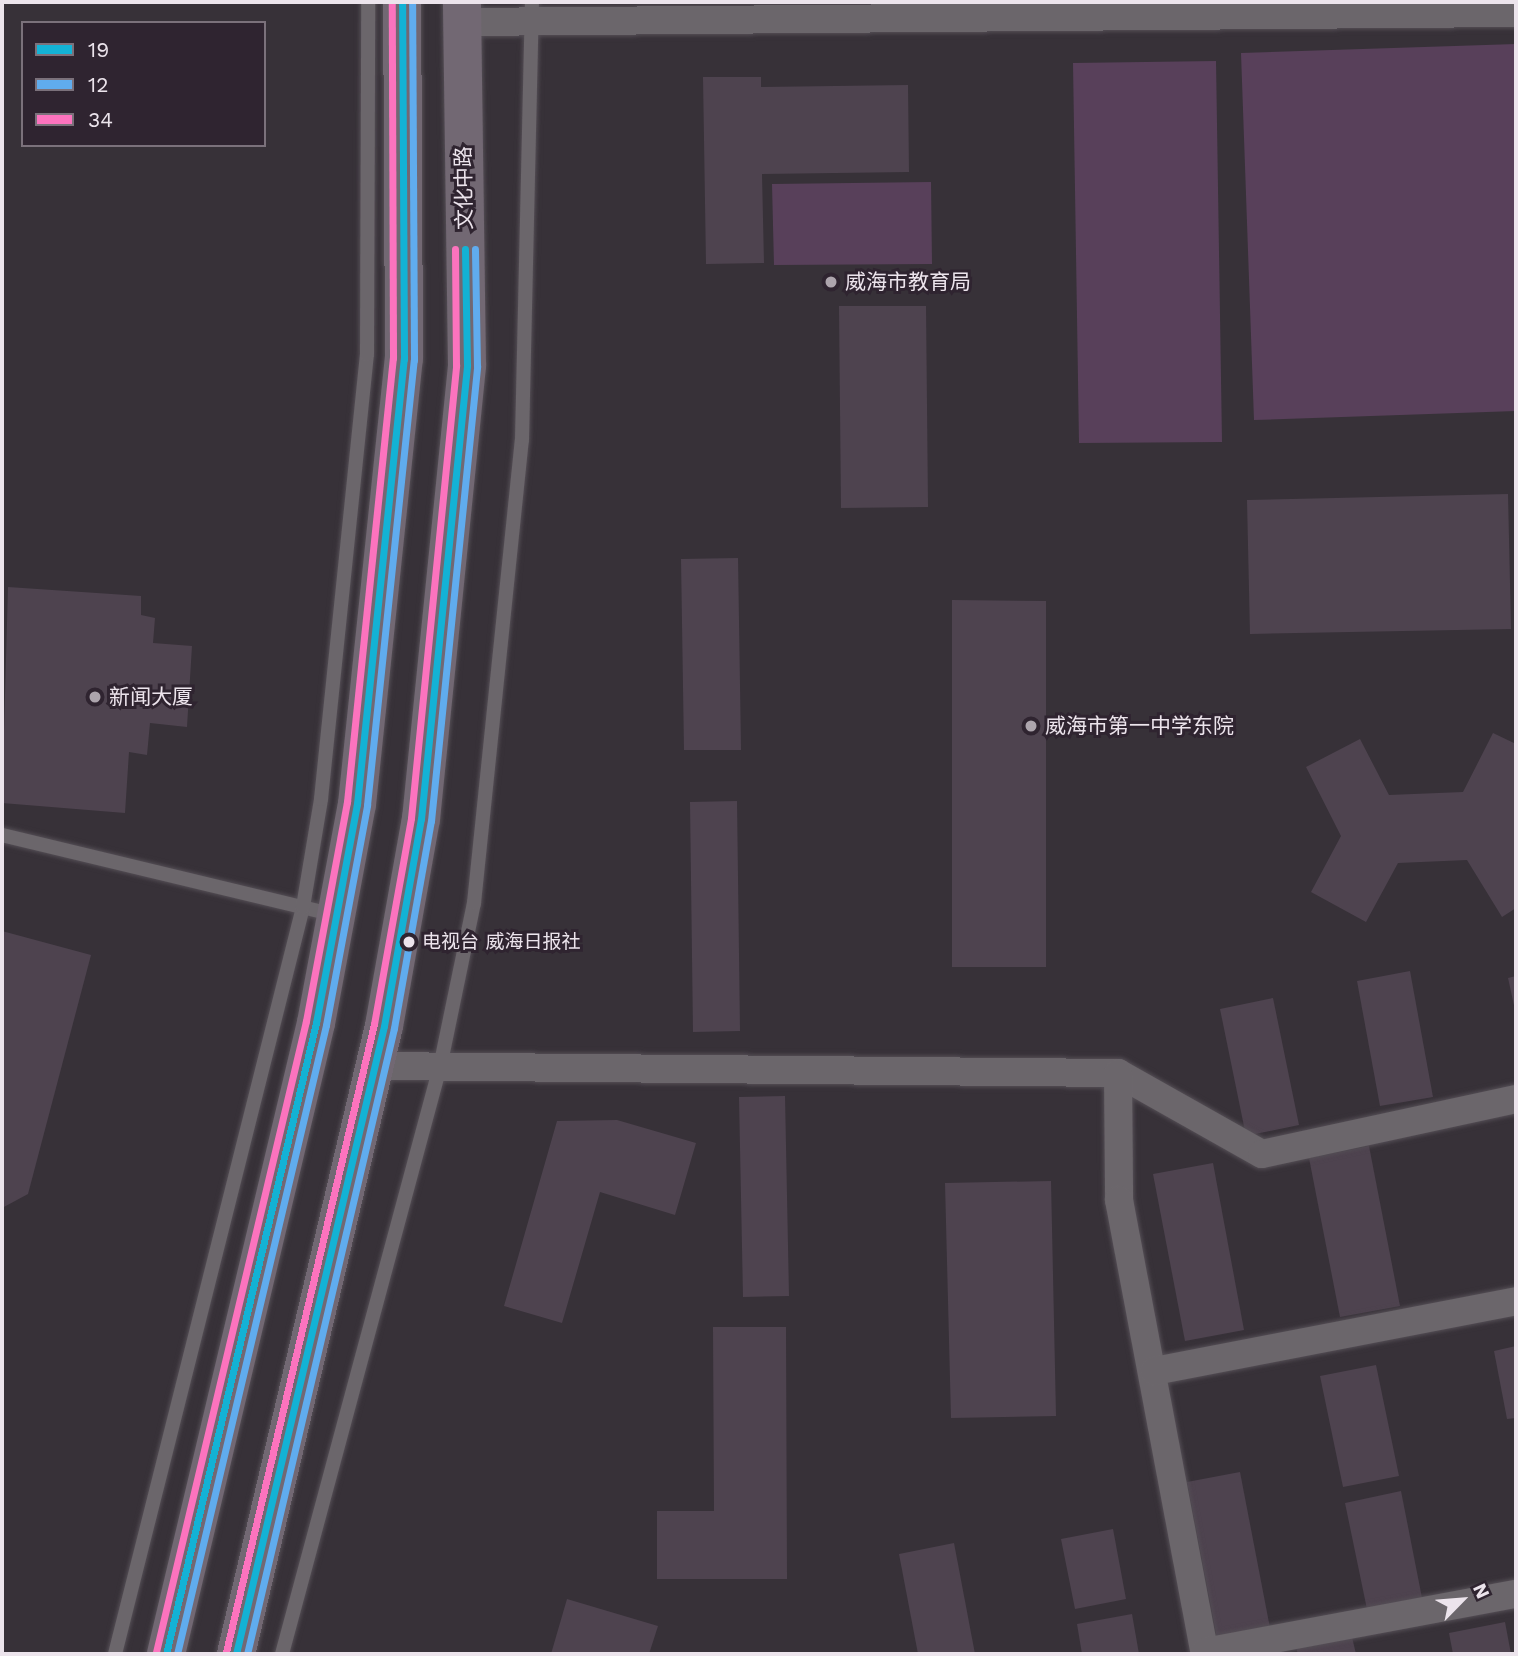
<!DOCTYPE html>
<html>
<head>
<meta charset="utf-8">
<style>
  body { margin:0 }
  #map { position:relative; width:1518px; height:1656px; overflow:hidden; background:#373138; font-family:"Work Sans","Noto Sans SC",sans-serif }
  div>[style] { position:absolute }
  .green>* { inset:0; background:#58405a }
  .building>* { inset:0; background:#4e434f }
  .roads { filter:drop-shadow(0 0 2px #544e55) drop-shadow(0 0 2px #544e55) }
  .service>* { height:14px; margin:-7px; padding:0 7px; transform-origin:7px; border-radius:7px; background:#6b666b }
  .minor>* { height:28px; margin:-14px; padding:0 14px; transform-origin:14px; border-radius:14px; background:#6b666b }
  .primary>* { height:38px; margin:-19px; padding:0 19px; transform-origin:19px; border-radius:19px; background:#726873 }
  .bus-1>* { height:7px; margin:-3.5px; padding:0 3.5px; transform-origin:3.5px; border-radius:3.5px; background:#13b2d5 }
  .bus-2>* { height:7px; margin:-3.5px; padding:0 3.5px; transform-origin:3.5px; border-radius:3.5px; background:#60acee }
  .bus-3>* { height:7px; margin:-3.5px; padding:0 3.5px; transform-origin:3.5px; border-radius:3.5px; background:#fc73be }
  .dots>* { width:19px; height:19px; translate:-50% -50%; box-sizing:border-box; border:4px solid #2f2430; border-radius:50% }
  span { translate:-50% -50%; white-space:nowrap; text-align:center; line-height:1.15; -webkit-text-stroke:6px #2f2430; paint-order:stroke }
  .bus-label { font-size:19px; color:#ece4ec }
  .left { translate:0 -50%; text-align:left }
  .street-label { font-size:21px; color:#ece4ec }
  .poi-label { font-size:21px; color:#ece4ec }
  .frame { position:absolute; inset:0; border:4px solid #ece4ec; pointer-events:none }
  .legend { position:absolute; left:21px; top:21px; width:245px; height:126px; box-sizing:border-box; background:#2f2430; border:2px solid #7b717b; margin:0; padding:9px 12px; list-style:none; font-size:21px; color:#ece4ec }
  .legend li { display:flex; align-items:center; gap:14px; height:35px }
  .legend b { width:35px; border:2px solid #7b717b }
  .north { position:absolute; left:1427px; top:1565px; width:70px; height:70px; -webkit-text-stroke:5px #2f2430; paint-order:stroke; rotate:65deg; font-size:19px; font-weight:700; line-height:28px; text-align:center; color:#ece4ec }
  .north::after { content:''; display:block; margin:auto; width:24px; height:32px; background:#ece4ec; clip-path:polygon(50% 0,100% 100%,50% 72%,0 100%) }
</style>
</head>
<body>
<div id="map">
  <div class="green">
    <div style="clip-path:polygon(1516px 44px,1516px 411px,1254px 420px,1241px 53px)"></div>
    <div style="clip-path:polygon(1216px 61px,1222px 442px,1079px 443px,1073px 63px)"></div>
    <div style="clip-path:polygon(931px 182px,932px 264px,774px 265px,772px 184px)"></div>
  </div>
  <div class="building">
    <div style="clip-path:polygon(703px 77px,761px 77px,761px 87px,908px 85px,909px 172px,762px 174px,764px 263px,706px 264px)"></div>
    <div style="clip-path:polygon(839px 306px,926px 306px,928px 507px,841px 508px)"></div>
    <div style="clip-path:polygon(1508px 494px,1511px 629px,1250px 634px,1247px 500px)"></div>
    <div style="clip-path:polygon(738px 558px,741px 750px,684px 750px,681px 559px)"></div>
    <div style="clip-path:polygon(8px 587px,141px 596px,141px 615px,155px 618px,153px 643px,192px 646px,187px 727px,150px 723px,147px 755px,129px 752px,125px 813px,2px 803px)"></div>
    <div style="clip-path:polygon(952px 600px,1046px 601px,1046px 967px,952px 967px)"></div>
    <div style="clip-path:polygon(1493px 733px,1516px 744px,1516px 908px,1502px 917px,1467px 860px,1398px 863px,1366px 922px,1311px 892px,1341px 836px,1306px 767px,1360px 739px,1389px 795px,1463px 792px)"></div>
    <div style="clip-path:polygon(737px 801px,740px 1031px,693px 1032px,690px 802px)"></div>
    <div style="clip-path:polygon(2px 931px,91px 955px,28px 1194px,2px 1208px)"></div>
    <div style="clip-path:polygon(1410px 971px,1433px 1097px,1380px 1106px,1357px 981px)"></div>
    <div style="clip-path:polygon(1516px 976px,1516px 1010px,1515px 1010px,1508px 978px)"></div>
    <div style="clip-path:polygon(1273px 998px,1299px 1125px,1246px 1136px,1220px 1009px)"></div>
    <div style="clip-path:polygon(785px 1096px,789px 1296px,743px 1297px,739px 1097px)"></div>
    <div style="clip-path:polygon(617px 1120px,696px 1143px,675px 1215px,600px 1192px,562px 1323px,504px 1306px,557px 1121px)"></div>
    <div style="clip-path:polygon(1369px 1146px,1400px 1306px,1340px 1317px,1309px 1158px)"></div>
    <div style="clip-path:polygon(1213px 1163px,1244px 1330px,1185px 1341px,1153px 1174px)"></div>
    <div style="clip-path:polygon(1051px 1181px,1056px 1416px,951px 1418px,945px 1183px)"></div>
    <div style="clip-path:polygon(713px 1327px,786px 1327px,787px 1579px,657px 1579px,657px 1511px,714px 1511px)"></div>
    <div style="clip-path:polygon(1516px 1346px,1516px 1418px,1507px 1419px,1494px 1351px)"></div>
    <div style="clip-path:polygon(1376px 1365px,1399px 1476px,1343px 1487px,1320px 1376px)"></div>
    <div style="clip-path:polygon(1240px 1472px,1270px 1628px,1217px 1638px,1187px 1482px)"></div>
    <div style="clip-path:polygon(1401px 1491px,1423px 1603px,1368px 1614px,1345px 1503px)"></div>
    <div style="clip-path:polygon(1113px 1529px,1126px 1599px,1075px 1609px,1061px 1539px)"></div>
    <div style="clip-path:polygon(954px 1543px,975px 1654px,918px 1654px,899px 1554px)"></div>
    <div style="clip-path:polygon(567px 1599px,658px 1626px,649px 1654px,551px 1654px)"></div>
    <div style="clip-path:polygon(1132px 1614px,1139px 1654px,1082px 1654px,1077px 1624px)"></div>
    <div style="clip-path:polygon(1505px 1622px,1511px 1654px,1453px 1654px,1449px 1633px)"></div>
    <div style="clip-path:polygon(1352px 1637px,1356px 1654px,1298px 1654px,1296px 1648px)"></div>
  </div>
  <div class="roads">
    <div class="service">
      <div style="left:2px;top:835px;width:342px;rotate:13.5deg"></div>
      <div style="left:115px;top:1654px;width:770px;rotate:-75.87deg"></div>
      <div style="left:303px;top:907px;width:109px;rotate:-80.5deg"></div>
      <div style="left:321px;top:799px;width:447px;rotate:-84.1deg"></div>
      <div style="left:367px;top:354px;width:352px;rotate:-89.8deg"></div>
      <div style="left:282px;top:1654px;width:608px;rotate:-74.94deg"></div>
      <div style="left:440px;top:1067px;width:167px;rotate:-78.3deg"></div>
      <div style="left:474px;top:903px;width:465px;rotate:-84.1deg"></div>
      <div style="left:522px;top:440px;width:438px;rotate:-88.7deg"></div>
    </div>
    <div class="minor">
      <div style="left:462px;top:22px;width:1054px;rotate:-0.49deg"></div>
      <div style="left:375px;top:1066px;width:743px;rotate:0.54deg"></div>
      <div style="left:1118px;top:1073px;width:165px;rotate:29.4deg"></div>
      <div style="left:1262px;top:1154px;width:260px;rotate:-12.2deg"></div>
      <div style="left:1118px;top:1073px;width:127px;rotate:89.5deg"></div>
      <div style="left:1119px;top:1200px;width:462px;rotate:79.3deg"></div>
      <div style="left:1154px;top:1371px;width:369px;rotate:-10.9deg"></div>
      <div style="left:1205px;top:1652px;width:316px;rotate:-10.6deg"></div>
    </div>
    <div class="primary">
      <div style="left:166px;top:1654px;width:649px;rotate:-76.63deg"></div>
      <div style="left:316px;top:1023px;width:223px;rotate:-79.4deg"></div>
      <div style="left:357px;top:804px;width:447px;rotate:-84deg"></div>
      <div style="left:404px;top:359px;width:357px;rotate:-90.3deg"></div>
      <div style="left:236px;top:1654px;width:645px;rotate:-76.74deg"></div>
      <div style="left:384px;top:1026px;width:210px;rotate:-79.9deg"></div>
      <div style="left:421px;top:819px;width:456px;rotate:-84.2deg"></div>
      <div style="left:467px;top:365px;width:363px;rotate:-90.8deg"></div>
    </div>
  </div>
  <div class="bus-1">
    <div style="left:166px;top:1654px;width:649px;rotate:-76.63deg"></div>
    <div style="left:316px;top:1023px;width:223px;rotate:-79.4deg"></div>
    <div style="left:357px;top:804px;width:447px;rotate:-84deg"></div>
    <div style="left:404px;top:359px;width:357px;rotate:-90.3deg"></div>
    <div style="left:236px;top:1654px;width:645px;rotate:-76.74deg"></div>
    <div style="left:384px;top:1026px;width:210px;rotate:-79.9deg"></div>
    <div style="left:421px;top:819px;width:456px;rotate:-84.2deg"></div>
    <div style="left:467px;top:365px;width:116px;rotate:-91deg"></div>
  </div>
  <div class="bus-2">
    <div style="left:177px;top:1654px;width:646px;rotate:-76.67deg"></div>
    <div style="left:326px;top:1025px;width:224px;rotate:-79.4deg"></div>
    <div style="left:367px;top:805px;width:447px;rotate:-84deg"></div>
    <div style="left:414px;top:360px;width:358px;rotate:-90.3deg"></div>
    <div style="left:247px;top:1654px;width:643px;rotate:-76.78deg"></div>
    <div style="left:394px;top:1028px;width:210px;rotate:-79.9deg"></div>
    <div style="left:431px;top:821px;width:457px;rotate:-84.2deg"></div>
    <div style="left:477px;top:366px;width:117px;rotate:-91deg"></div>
  </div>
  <div class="bus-3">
    <div style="left:156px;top:1652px;width:649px;rotate:-76.63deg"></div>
    <div style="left:306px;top:1021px;width:223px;rotate:-79.4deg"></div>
    <div style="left:347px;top:802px;width:446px;rotate:-84.1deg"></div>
    <div style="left:393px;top:358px;width:356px;rotate:-90.2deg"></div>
    <div style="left:226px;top:1652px;width:645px;rotate:-76.74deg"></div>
    <div style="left:374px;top:1024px;width:209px;rotate:-79.8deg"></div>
    <div style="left:411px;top:818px;width:455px;rotate:-84.3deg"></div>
    <div style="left:456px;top:365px;width:116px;rotate:-90.5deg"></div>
  </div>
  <div class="dots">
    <div style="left:831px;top:282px;background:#ada5ad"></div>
    <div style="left:95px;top:697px;background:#ada5ad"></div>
    <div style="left:1031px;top:726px;background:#ada5ad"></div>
    <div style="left:409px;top:942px;background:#ece4ec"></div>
  </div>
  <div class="bus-label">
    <span class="left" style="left:422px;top:942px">电视台 威海日报社</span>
  </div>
  <div class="street-label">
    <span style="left:464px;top:188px;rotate:-91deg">文化中路</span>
  </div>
  <div class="poi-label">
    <span class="left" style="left:845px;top:282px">威海市教育局</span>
    <span class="left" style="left:109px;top:697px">新闻大厦</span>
    <span class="left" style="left:1045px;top:726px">威海市第一中学东院</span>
  </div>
  <div class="frame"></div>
  <ul class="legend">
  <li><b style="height:9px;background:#13b2d5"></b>19</li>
  <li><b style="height:9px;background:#60acee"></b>12</li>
  <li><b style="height:9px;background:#fc73be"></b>34</li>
  </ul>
  <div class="north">N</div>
</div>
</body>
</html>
